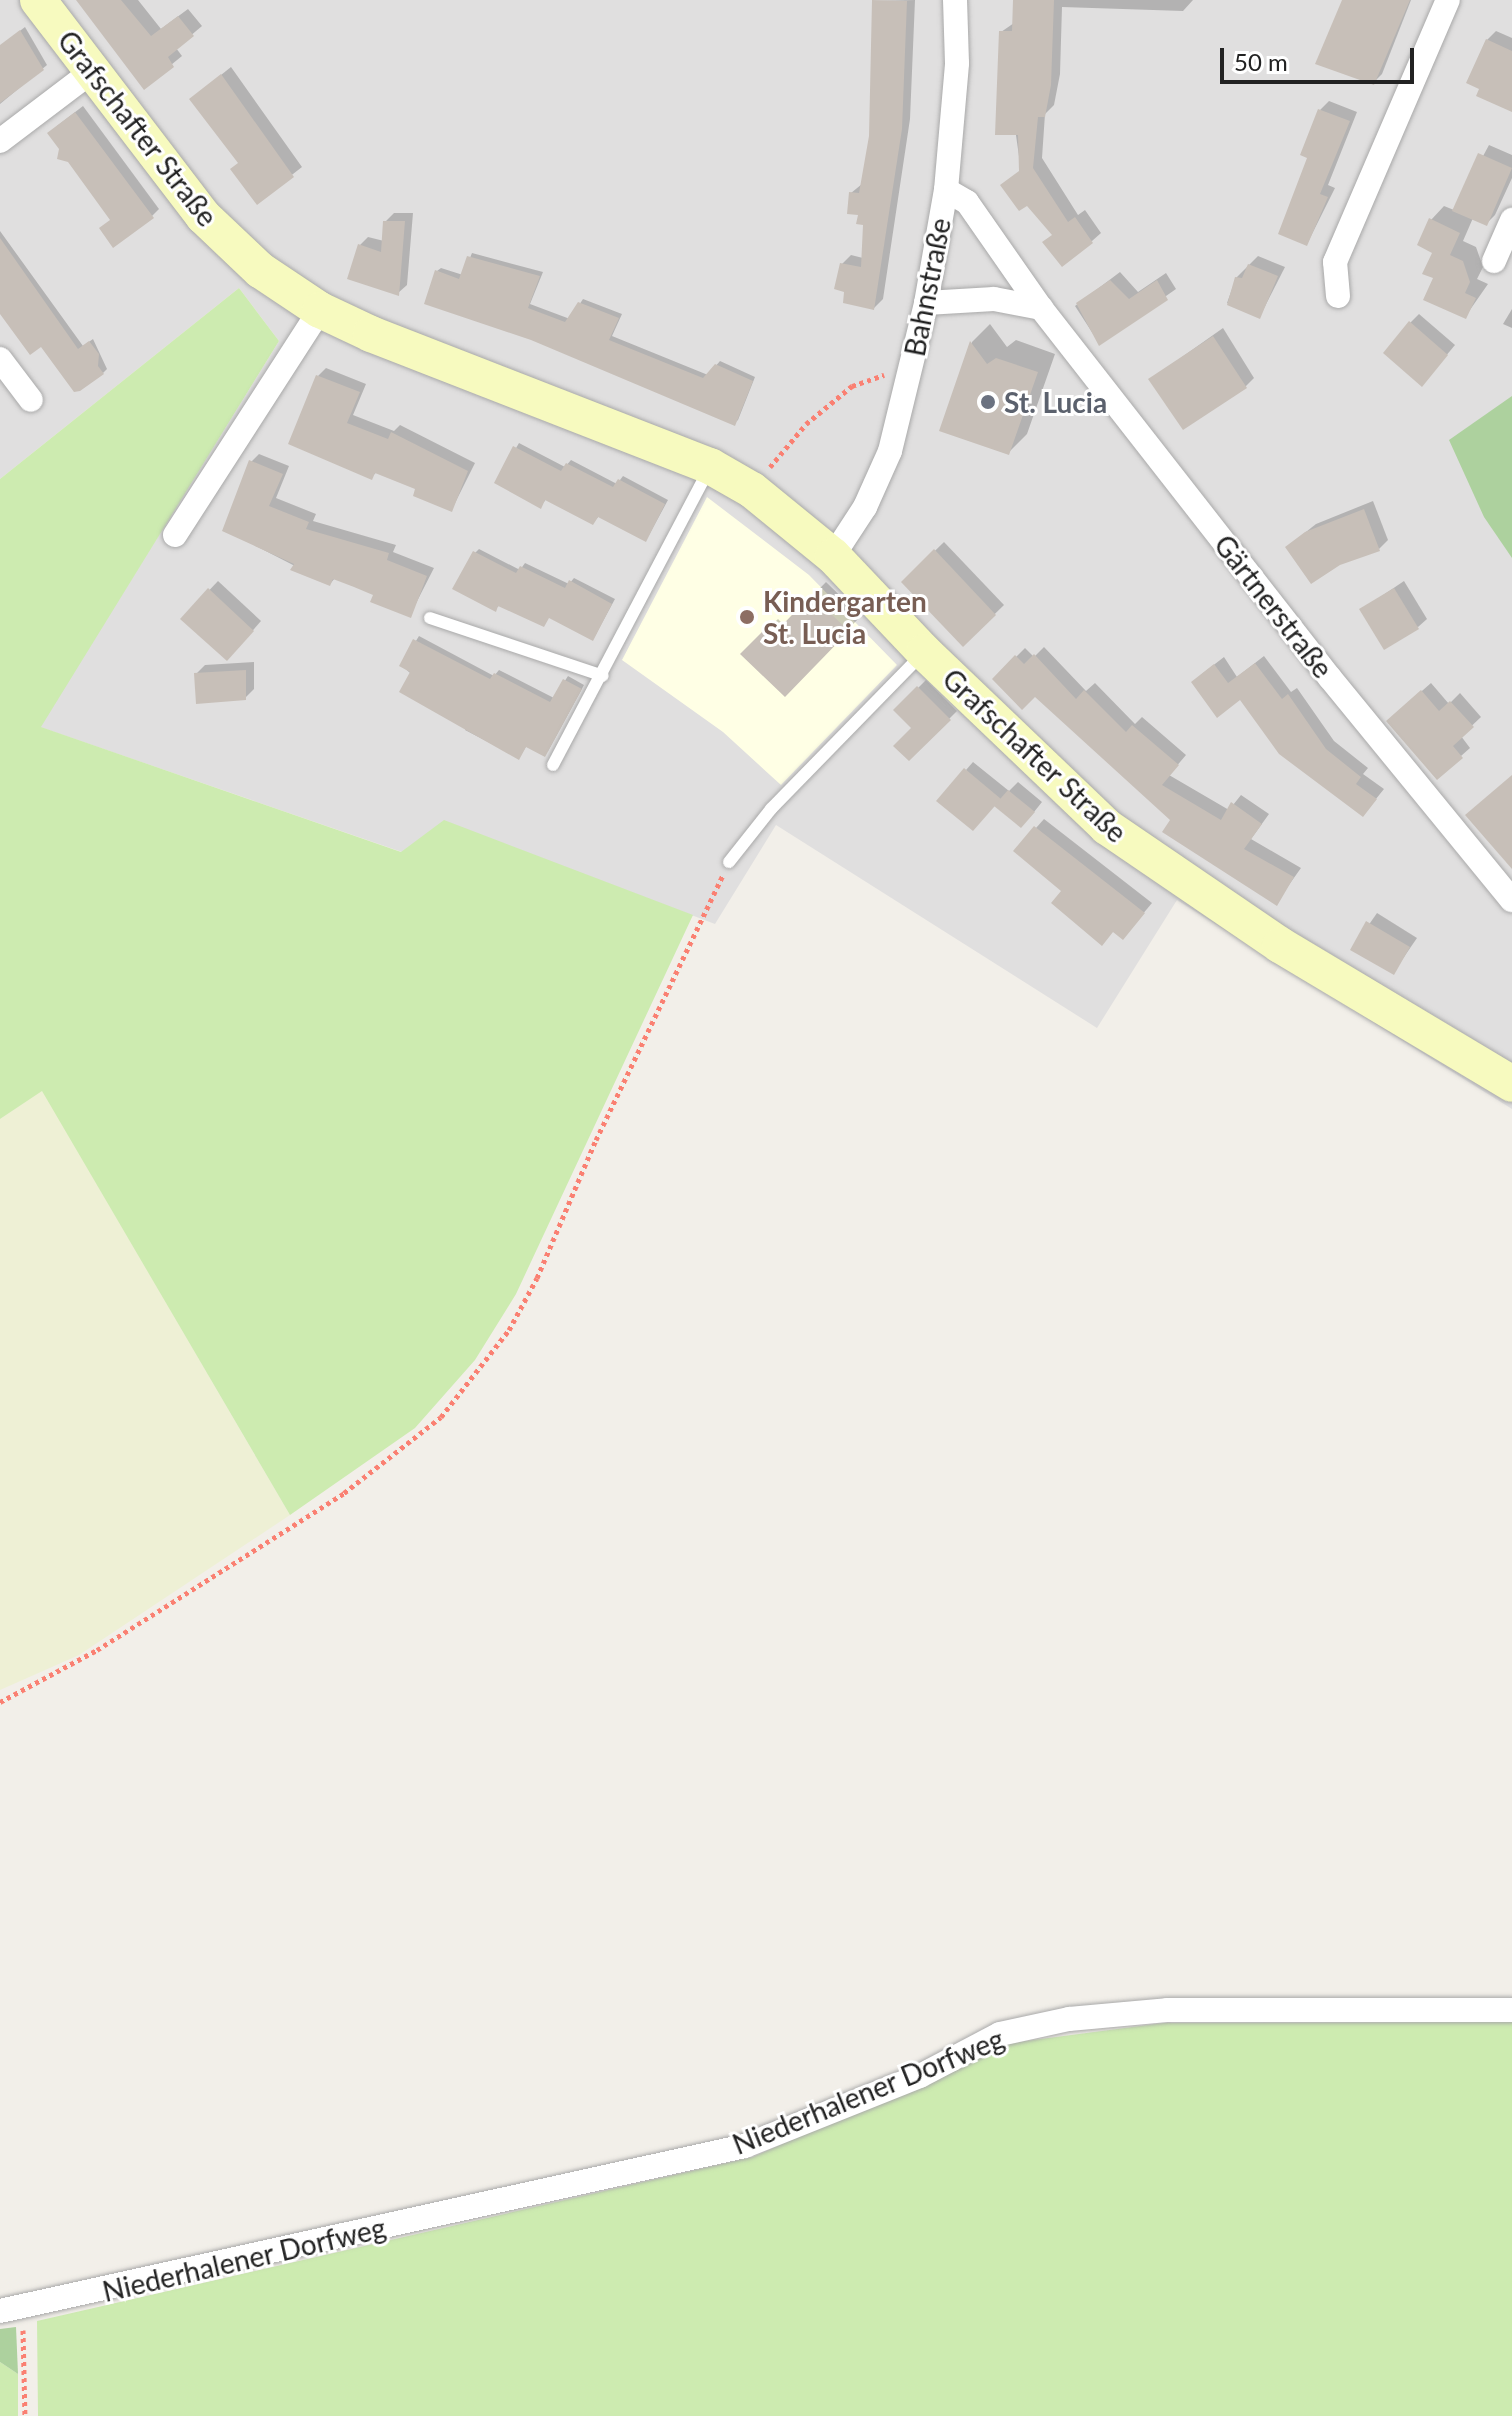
<!DOCTYPE html>
<html>
<head>
<meta charset="utf-8">
<style>
  body { margin:0 }
  #map { position:relative; width:1512px; height:2416px; overflow:hidden; background:#f2efe9; font-family:Lato,sans-serif }
  div>[style] { position:absolute }
  .residential>* { inset:0; background:#e0dfdf }
  .education>* { inset:0; background:#ffffe5 }
  .farmland>* { inset:0; background:#eef0d5 }
  .grass>* { inset:0; background:#cdebb0 }
  .forest>* { inset:0; background:#add19e }
  .shadow>* { inset:0; background:#0003 }
  .building>* { inset:0; background:#c7bfb8 }
  .path>* { height:5px; margin-top:-2.5px; transform-origin:0; background:repeating-linear-gradient(90deg,#fa8072 0 4px,transparent 0 8px) }
  .roads { filter:drop-shadow(0 0 2px #a9a9a9) drop-shadow(0 0 2px #a9a9a9) }
  .service>* { height:12px; margin:-6px; padding:0 6px; transform-origin:6px; border-radius:6px; background:#fff }
  .minor>* { height:24px; margin:-12px; padding:0 12px; transform-origin:12px; border-radius:12px; background:#fff }
  .secondary>* { height:36px; margin:-18px; padding:0 18px; transform-origin:18px; border-radius:18px; background:#f7fabf }
  .dots>* { width:22px; height:22px; translate:-50% -50%; box-sizing:border-box; border:4px solid #fff; border-radius:50% }
  span { translate:-50% -50%; white-space:nowrap; text-align:center; line-height:1.15; -webkit-text-stroke:6px #fff; paint-order:stroke }
  .street-label { font-size:28px; color:#222 }
  .worship-label { font-size:28px; color:#5b616d; font-weight:700 }
  .left { translate:0 -50%; text-align:left }
  .education-label { font-size:28px; color:#785e54; font-weight:700 }
  .scale { position:absolute; left:1220px; top:48px; width:194px; height:36px; box-sizing:border-box; border:4px solid #222; border-top:0; padding-left:10px; font-size:24px; line-height:28px; white-space:nowrap; color:#222; -webkit-text-stroke:6px #fff; paint-order:stroke }
</style>
</head>
<body>
<div id="map">
  <div class="residential">
    <div style="clip-path:polygon(0 0,1512px 0,1512px 1109px,1177px 900px,1097px 1028px,776px 825px,715px 924px,444px 821px,402px 852px,40px 727px,279px 341px,239px 288px,0 479px)"></div>
  </div>
  <div class="education">
    <div style="clip-path:polygon(707px 497px,809px 575px,897px 665px,781px 785px,723px 732px,622px 660px)"></div>
  </div>
  <div class="farmland">
    <div style="clip-path:polygon(42px 1090px,290px 1515px,79px 1655px,0 1690px,0 1119px)"></div>
  </div>
  <div class="grass">
    <div style="clip-path:polygon(239px 288px,279px 341px,41px 727px,401px 852px,444px 820px,693px 915px,516px 1294px,475px 1360px,415px 1428px,290px 1515px,42px 1091px,0 1119px,0 479px)"></div>
    <div style="clip-path:polygon(1512px 2022px,1512px 2416px,38px 2416px,37px 2321px,753px 2157px,1010px 2043px,1163px 2023px)"></div>
    <div style="clip-path:polygon(0 2362px,18px 2374px,18px 2416px,0 2416px)"></div>
  </div>
  <div class="forest">
    <div style="clip-path:polygon(1512px 396px,1512px 558px,1484px 517px,1449px 440px)"></div>
    <div style="clip-path:polygon(16px 2327px,18px 2374px,0 2362px,0 2329px)"></div>
  </div>
  <div class="shadow">
    <div style="clip-path:polygon(87px 0,138px 0,161px 29px,188px 9px,202px 26px,176px 48px,182px 56px,144px 87px)"></div>
    <div style="clip-path:polygon(915px 0,910px 119px,883px 299px,874px 308px,842px 264px,851px 255px,863px 258px,865px 224px,851px 193px,862px 184px,871px 136px,874px 1px)"></div>
    <div style="clip-path:polygon(1014px 0,1193px 0,1183px 11px,1062px 7px,1060px 74px,1054px 105px,1045px 114px,1042px 158px,1078px 215px,1085px 210px,1101px 233px,1092px 241px,1054px 234px,1021px 170px,1001px 32px,1014px 23px)"></div>
    <div style="clip-path:polygon(1363px 0,1411px 0,1382px 74px,1373px 83px)"></div>
    <div style="clip-path:polygon(25px 27px,47px 65px,0 104px,0 46px)"></div>
    <div style="clip-path:polygon(1496px 31px,1512px 38px,1512px 104px,1487px 40px)"></div>
    <div style="clip-path:polygon(231px 67px,302px 167px,257px 202px,240px 162px,191px 99px)"></div>
    <div style="clip-path:polygon(1329px 101px,1357px 112px,1328px 185px,1335px 188px,1307px 244px,1310px 157px,1320px 110px)"></div>
    <div style="clip-path:polygon(83px 106px,159px 209px,152px 216px,112px 219px,62px 149px,57px 126px)"></div>
    <div style="clip-path:polygon(1489px 145px,1512px 155px,1512px 178px,1495px 215px,1486px 224px,1473px 218px,1463px 241px,1476px 247px,1483px 267px,1477px 279px,1488px 284px,1465px 317px,1436px 277px,1431px 220px,1444px 206px,1454px 210px)"></div>
    <div style="clip-path:polygon(394px 213px,413px 213px,407px 285px,398px 293px,359px 246px,368px 237px,384px 241px,385px 222px)"></div>
    <div style="clip-path:polygon(0 231px,83px 346px,93px 339px,107px 369px,103px 373px,41px 345px,0 311px)"></div>
    <div style="clip-path:polygon(472px 253px,543px 272px,530px 304px,570px 319px,583px 299px,622px 314px,612px 336px,708px 375px,720px 361px,755px 377px,738px 420px,734px 423px,437px 271px,441px 268px,463px 275px)"></div>
    <div style="clip-path:polygon(1258px 256px,1285px 267px,1260px 316px,1227px 303px,1236px 278px)"></div>
    <div style="clip-path:polygon(1120px 272px,1138px 292px,1166px 273px,1176px 289px,1099px 343px,1075px 306px)"></div>
    <div style="clip-path:polygon(1512px 309px,1512px 328px,1503px 324px)"></div>
    <div style="clip-path:polygon(1419px 314px,1455px 345px,1430px 375px,1410px 323px)"></div>
    <div style="clip-path:polygon(990px 324px,1007px 347px,1016px 340px,1055px 354px,1027px 434px,1009px 452px,942px 430px,972px 342px)"></div>
    <div style="clip-path:polygon(1223px 328px,1254px 378px,1245px 387px,1151px 379px)"></div>
    <div style="clip-path:polygon(326px 368px,366px 384px,353px 415px,394px 431px,400px 425px,475px 463px,452px 509px,418px 488px,377px 472px,371px 477px,318px 376px)"></div>
    <div style="clip-path:polygon(519px 443px,565px 467px,571px 460px,617px 484px,623px 476px,668px 500px,649px 535px,599px 516px,593px 523px,547px 498px,541px 506px,496px 482px)"></div>
    <div style="clip-path:polygon(259px 454px,289px 466px,276px 498px,316px 514px,313px 521px,396px 545px,393px 552px,434px 568px,410px 615px,376px 594px,335px 578px,330px 584px,225px 530px,251px 462px)"></div>
    <div style="clip-path:polygon(1373px 501px,1388px 540px,1379px 549px,1287px 547px,1316px 524px)"></div>
    <div style="clip-path:polygon(944px 542px,1004px 605px,963px 645px,903px 582px)"></div>
    <div style="clip-path:polygon(479px 549px,520px 570px,525px 563px,569px 584px,574px 578px,615px 599px,596px 634px,550px 616px,500px 605px,495px 609px,475px 553px)"></div>
    <div style="clip-path:polygon(218px 581px,261px 621px,236px 650px,183px 618px)"></div>
    <div style="clip-path:polygon(1404px 581px,1427px 619px,1418px 627px,1361px 610px)"></div>
    <div style="clip-path:polygon(826px 582px,861px 616px,785px 694px,743px 654px,778px 619px,784px 625px)"></div>
    <div style="clip-path:polygon(419px 636px,494px 676px,499px 670px,554px 698px,568px 676px,584px 685px,548px 751px,527px 745px,519px 758px,465px 730px,468px 724px,401px 665px)"></div>
    <div style="clip-path:polygon(1044px 647px,1086px 691px,1095px 683px,1135px 724px,1142px 717px,1186px 755px,1169px 775px,1229px 810px,1241px 795px,1269px 814px,1251px 839px,1301px 868px,1276px 903px,1173px 820px,1035px 694px,994px 679px,1025px 648px,1034px 657px)"></div>
    <div style="clip-path:polygon(1264px 656px,1291px 692px,1297px 688px,1334px 741px,1368px 768px,1363px 774px,1384px 789px,1363px 815px,1241px 698px,1202px 674px,1224px 657px,1237px 677px)"></div>
    <div style="clip-path:polygon(254px 662px,254px 689px,245px 698px,196px 674px,205px 665px)"></div>
    <div style="clip-path:polygon(926px 680px,957px 711px,909px 759px,914px 728px,896px 710px)"></div>
    <div style="clip-path:polygon(1431px 683px,1449px 704px,1460px 693px,1481px 717px,1461px 736px,1470px 748px,1461px 756px,1398px 712px)"></div>
    <div style="clip-path:polygon(973px 762px,1009px 791px,1018px 782px,1042px 802px,1030px 817px,995px 804px,966px 770px)"></div>
    <div style="clip-path:polygon(1044px 819px,1152px 903px,1131px 928px,1064px 891px,1036px 828px)"></div>
    <div style="clip-path:polygon(1377px 913px,1417px 938px,1393px 973px,1352px 949px)"></div>
  </div>
  <div class="building">
    <div style="clip-path:polygon(76px 0,121px 0,151px 36px,178px 16px,194px 36px,168px 57px,174px 67px,144px 90px)"></div>
    <div style="clip-path:polygon(872px 0,907px 1px,902px 129px,874px 310px,843px 303px,844px 292px,834px 289px,840px 263px,861px 267px,863px 225px,856px 224px,858px 215px,847px 214px,849px 192px,859px 193px,869px 136px)"></div>
    <div style="clip-path:polygon(1013px 0,1054px 0,1051px 85px,1045px 117px,1038px 117px,1033px 168px,1068px 222px,1075px 217px,1093px 243px,1062px 267px,1042px 242px,1052px 235px,1027px 206px,1019px 211px,1000px 185px,1019px 171px,1018px 135px,995px 135px,999px 31px,1012px 31px)"></div>
    <div style="clip-path:polygon(1342px 0,1410px 0,1374px 85px,1315px 64px)"></div>
    <div style="clip-path:polygon(20px 30px,44px 70px,0 103px,0 45px)"></div>
    <div style="clip-path:polygon(1486px 39px,1512px 51px,1512px 112px,1476px 96px,1479px 89px,1466px 83px)"></div>
    <div style="clip-path:polygon(221px 74px,294px 177px,257px 205px,230px 169px,238px 163px,189px 99px)"></div>
    <div style="clip-path:polygon(1318px 109px,1350px 121px,1320px 194px,1328px 197px,1307px 246px,1278px 234px,1307px 158px,1300px 155px)"></div>
    <div style="clip-path:polygon(75px 112px,154px 218px,113px 248px,99px 228px,110px 220px,68px 162px,57px 159px,59px 149px,47px 133px)"></div>
    <div style="clip-path:polygon(1478px 153px,1512px 168px,1487px 226px,1452px 211px)"></div>
    <div style="clip-path:polygon(1429px 218px,1460px 233px,1450px 255px,1463px 261px,1470px 282px,1465px 293px,1476px 298px,1466px 319px,1423px 300px,1433px 278px,1422px 274px,1432px 253px,1417px 245px)"></div>
    <div style="clip-path:polygon(383px 221px,405px 221px,399px 296px,347px 279px,358px 244px,381px 252px)"></div>
    <div style="clip-path:polygon(0 238px,78px 349px,89px 341px,99px 354px,98px 366px,104px 374px,80px 391px,74px 392px,41px 347px,30px 355px,0 314px)"></div>
    <div style="clip-path:polygon(467px 256px,540px 276px,528px 308px,565px 322px,578px 302px,619px 318px,609px 340px,703px 378px,715px 364px,753px 381px,735px 426px,531px 340px,424px 304px,435px 270px,459px 279px)"></div>
    <div style="clip-path:polygon(1248px 264px,1278px 276px,1260px 319px,1227px 305px,1235px 277px,1242px 278px)"></div>
    <div style="clip-path:polygon(1110px 280px,1129px 299px,1157px 280px,1168px 300px,1099px 346px,1076px 303px)"></div>
    <div style="clip-path:polygon(1409px 321px,1448px 355px,1422px 387px,1383px 353px)"></div>
    <div style="clip-path:polygon(1213px 336px,1247px 388px,1183px 430px,1148px 379px)"></div>
    <div style="clip-path:polygon(970px 341px,987px 364px,996px 358px,1038px 372px,1009px 455px,939px 431px)"></div>
    <div style="clip-path:polygon(316px 375px,360px 392px,347px 423px,388px 439px,391px 432px,468px 471px,452px 512px,413px 496px,415px 489px,375px 473px,372px 480px,288px 444px)"></div>
    <div style="clip-path:polygon(513px 446px,561px 471px,566px 463px,613px 487px,618px 479px,665px 504px,646px 542px,598px 517px,593px 525px,545px 500px,541px 509px,494px 483px)"></div>
    <div style="clip-path:polygon(249px 460px,283px 474px,269px 506px,309px 522px,306px 529px,389px 553px,387px 560px,427px 576px,411px 618px,370px 602px,373px 595px,354px 587px,333px 579px,330px 586px,290px 570px,294px 564px,222px 531px)"></div>
    <div style="clip-path:polygon(1364px 509px,1380px 551px,1340px 565px,1311px 584px,1285px 547px,1305px 532px)"></div>
    <div style="clip-path:polygon(934px 549px,996px 615px,963px 647px,901px 582px)"></div>
    <div style="clip-path:polygon(473px 551px,516px 573px,520px 566px,565px 588px,569px 580px,612px 604px,593px 641px,549px 618px,544px 627px,498px 606px,496px 612px,452px 589px)"></div>
    <div style="clip-path:polygon(208px 588px,254px 631px,227px 661px,180px 619px)"></div>
    <div style="clip-path:polygon(1394px 588px,1419px 629px,1384px 650px,1359px 609px)"></div>
    <div style="clip-path:polygon(811px 595px,849px 631px,785px 697px,740px 654px,763px 631px,770px 638px)"></div>
    <div style="clip-path:polygon(413px 639px,490px 679px,494px 673px,550px 702px,563px 679px,582px 689px,545px 757px,526px 747px,519px 760px,399px 692px,410px 672px,399px 666px)"></div>
    <div style="clip-path:polygon(1034px 654px,1076px 699px,1084px 690px,1126px 732px,1132px 725px,1179px 765px,1162px 785px,1221px 820px,1231px 802px,1262px 824px,1244px 849px,1294px 877px,1277px 906px,1162px 832px,1170px 820px,1035px 697px,1022px 710px,992px 679px,1015px 655px,1024px 664px)"></div>
    <div style="clip-path:polygon(1255px 663px,1282px 699px,1288px 694px,1326px 749px,1361px 777px,1356px 784px,1377px 799px,1363px 817px,1279px 754px,1240px 700px,1217px 718px,1191px 682px,1214px 664px,1228px 683px)"></div>
    <div style="clip-path:polygon(246px 670px,246px 700px,196px 704px,194px 673px)"></div>
    <div style="clip-path:polygon(917px 686px,951px 720px,909px 761px,893px 746px,911px 728px,893px 710px)"></div>
    <div style="clip-path:polygon(1421px 690px,1439px 711px,1450px 701px,1474px 727px,1453px 746px,1463px 758px,1437px 780px,1386px 721px)"></div>
    <div style="clip-path:polygon(964px 768px,1001px 799px,973px 831px,936px 801px)"></div>
    <div style="clip-path:polygon(1512px 775px,1512px 869px,1465px 815px)"></div>
    <div style="clip-path:polygon(1008px 790px,1035px 812px,1021px 828px,994px 806px)"></div>
    <div style="clip-path:polygon(1034px 826px,1145px 913px,1123px 940px,1113px 932px,1102px 946px,1051px 903px,1061px 891px,1013px 851px)"></div>
    <div style="clip-path:polygon(1366px 921px,1410px 947px,1394px 975px,1350px 950px)"></div>
  </div>
  <div class="path">
    <div style="left:770px;top:467px;width:56px;rotate:-50.1deg"></div>
    <div style="left:806px;top:424px;width:60px;rotate:-39.6deg"></div>
    <div style="left:852px;top:386px;width:34px;rotate:-19deg"></div>
    <div style="left:0;top:1702px;width:110px;rotate:-28.2deg"></div>
    <div style="left:97px;top:1650px;width:293px;rotate:-32.4deg"></div>
    <div style="left:344px;top:1493px;width:123px;rotate:-38.1deg"></div>
    <div style="left:441px;top:1417px;width:110px;rotate:-52deg"></div>
    <div style="left:509px;top:1330px;width:59px;rotate:-61.7deg"></div>
    <div style="left:537px;top:1278px;width:150px;rotate:-66.9deg"></div>
    <div style="left:596px;top:1140px;width:294px;rotate:-64.4deg"></div>
    <div style="left:23px;top:2330px;width:86px;rotate:88.7deg"></div>
  </div>
  <div class="roads">
    <div class="service">
      <div style="left:430px;top:618px;width:182px;rotate:18.5deg"></div>
      <div style="left:553px;top:765px;width:335px;rotate:-62.2deg"></div>
      <div style="left:729px;top:862px;width:68px;rotate:-51.6deg"></div>
      <div style="left:771px;top:809px;width:216px;rotate:-45.7deg"></div>
    </div>
    <div class="minor">
      <div style="left:0;top:141px;width:114px;rotate:-37.2deg"></div>
      <div style="left:946px;top:190px;width:24px;rotate:30deg"></div>
      <div style="left:967px;top:202px;width:129px;rotate:55.1deg"></div>
      <div style="left:1041px;top:308px;width:469px;rotate:52deg"></div>
      <div style="left:1330px;top:678px;width:287px;rotate:50.7deg"></div>
      <div style="left:1494px;top:261px;width:45px;rotate:-66.3deg"></div>
      <div style="left:1338px;top:296px;width:34px;rotate:-95deg"></div>
      <div style="left:1335px;top:262px;width:285px;rotate:-66.7deg"></div>
      <div style="left:926px;top:303px;width:68px;rotate:-3.4deg"></div>
      <div style="left:994px;top:299px;width:48px;rotate:10.8deg"></div>
      <div style="left:0;top:359px;width:51px;rotate:52.9deg"></div>
      <div style="left:175px;top:535px;width:268px;rotate:-57.2deg"></div>
      <div style="left:833px;top:556px;width:59px;rotate:-56.9deg"></div>
      <div style="left:865px;top:507px;width:61px;rotate:-65.9deg"></div>
      <div style="left:890px;top:451px;width:152px;rotate:-76.3deg"></div>
      <div style="left:926px;top:303px;width:115px;rotate:-80deg"></div>
      <div style="left:946px;top:190px;width:127px;rotate:-85deg"></div>
      <div style="left:957px;top:63px;width:63px;rotate:-91.8deg"></div>
      <div style="left:0;top:2311px;width:763px;rotate:-12.49deg"></div>
      <div style="left:745px;top:2146px;width:188px;rotate:-21.8deg"></div>
      <div style="left:920px;top:2076px;width:90px;rotate:-27.7deg"></div>
      <div style="left:1000px;top:2034px;width:71px;rotate:-12.3deg"></div>
      <div style="left:1069px;top:2019px;width:98px;rotate:-5.2deg"></div>
      <div style="left:1167px;top:2010px;width:345px"></div>
    </div>
    <div class="secondary">
      <div style="left:38px;top:0;width:272px;rotate:52.6deg"></div>
      <div style="left:203px;top:216px;width:79px;rotate:43.5deg"></div>
      <div style="left:260px;top:270px;width:72px;rotate:33.7deg"></div>
      <div style="left:320px;top:310px;width:56px;rotate:25.2deg"></div>
      <div style="left:371px;top:334px;width:364px;rotate:21.3deg"></div>
      <div style="left:710px;top:466px;width:48px;rotate:29.7deg"></div>
      <div style="left:752px;top:490px;width:104px;rotate:39.2deg"></div>
      <div style="left:833px;top:556px;width:132px;rotate:46.5deg"></div>
      <div style="left:924px;top:652px;width:253px;rotate:43.7deg"></div>
      <div style="left:1107px;top:827px;width:209px;rotate:34.3deg"></div>
      <div style="left:1280px;top:945px;width:270px;rotate:30.9deg"></div>
    </div>
  </div>
  <div class="dots">
    <div style="left:988px;top:402px;background:#6b7280"></div>
    <div style="left:747px;top:617px;background:#8d6e63"></div>
  </div>
  <div class="street-label">
    <span style="left:138px;top:128px;rotate:52deg">Grafschafter Straße</span>
    <span style="left:927px;top:287px;rotate:-79deg">Bahnstraße</span>
    <span style="left:1274px;top:606px;rotate:52deg">Gärtnerstraße</span>
    <span style="left:1035px;top:755px;rotate:43deg">Grafschafter Straße</span>
    <span style="left:868px;top:2091px;rotate:-22deg">Niederhalener Dorfweg</span>
    <span style="left:244px;top:2259px;rotate:-13deg">Niederhalener Dorfweg</span>
  </div>
  <div class="worship-label">
    <span class="left" style="left:1004px;top:402px">St. Lucia</span>
  </div>
  <div class="education-label">
    <span class="left" style="left:763px;top:617px">Kindergarten<br>St. Lucia</span>
  </div>
  <div class="scale">50 m</div>
</div>
</body>
</html>
